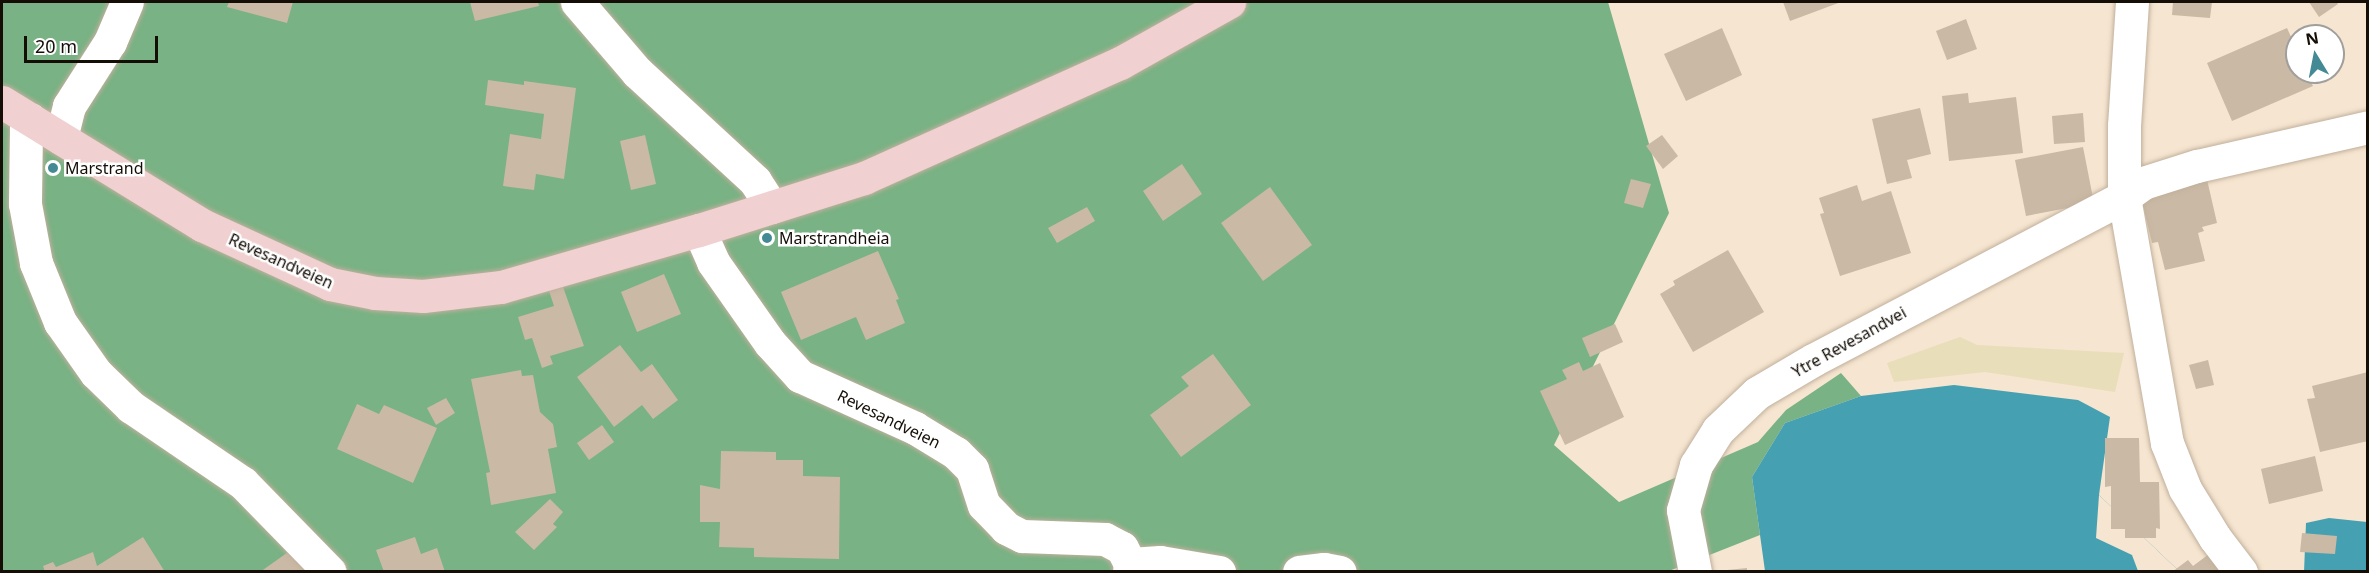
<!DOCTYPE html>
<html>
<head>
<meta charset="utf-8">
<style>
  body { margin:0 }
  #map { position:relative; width:2369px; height:573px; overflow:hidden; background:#f6e5d0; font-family:"Noto Sans",sans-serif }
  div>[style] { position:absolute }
  .forest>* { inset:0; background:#79b284 }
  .sand>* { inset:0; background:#e8deb9 }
  .water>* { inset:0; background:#45a1b2 }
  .pier>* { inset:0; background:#f6e5d0 }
  .building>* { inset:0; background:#cab9a5 }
  .roads { filter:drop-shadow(0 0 2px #c0b09c) drop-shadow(0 0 2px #c0b09c) }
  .street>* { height:33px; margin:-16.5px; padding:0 16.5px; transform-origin:16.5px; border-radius:16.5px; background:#fff }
  .secondary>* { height:33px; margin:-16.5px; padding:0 16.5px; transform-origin:16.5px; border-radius:16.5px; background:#f0d0d0 }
  .dots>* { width:16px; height:16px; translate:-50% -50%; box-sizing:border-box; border:3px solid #fff; border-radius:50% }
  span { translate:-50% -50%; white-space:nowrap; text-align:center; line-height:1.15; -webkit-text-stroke:5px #fff; paint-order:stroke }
  .poi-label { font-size:16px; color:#140e07 }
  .left { translate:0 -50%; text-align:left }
  .street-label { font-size:16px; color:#140e07 }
  .frame { position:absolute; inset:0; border:3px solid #140e07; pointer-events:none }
  .north { position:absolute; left:2285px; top:24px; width:60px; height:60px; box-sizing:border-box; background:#fff; border:2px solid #a19f9c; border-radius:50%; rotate:350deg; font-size:16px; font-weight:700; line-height:24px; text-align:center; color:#140e07 }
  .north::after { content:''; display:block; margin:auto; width:21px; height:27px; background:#448a95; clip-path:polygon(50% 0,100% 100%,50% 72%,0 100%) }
  .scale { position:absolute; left:24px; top:36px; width:134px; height:27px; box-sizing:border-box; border:3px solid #140e07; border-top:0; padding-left:8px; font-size:18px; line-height:21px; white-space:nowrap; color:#140e07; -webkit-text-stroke:4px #fff; paint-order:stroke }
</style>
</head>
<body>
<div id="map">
  <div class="forest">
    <div style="clip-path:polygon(2px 2px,1608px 2px,1669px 213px,1554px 445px,1619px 502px,1758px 442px,1786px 410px,1841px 373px,1861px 396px,1785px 423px,1752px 477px,1760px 535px,1669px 571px,2px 571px)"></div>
  </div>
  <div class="sand">
    <div style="clip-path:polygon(1960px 337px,1977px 345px,2124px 353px,2115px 392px,1985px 372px,1894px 382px,1887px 363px)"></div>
  </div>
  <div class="water">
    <div style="clip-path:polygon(1954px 385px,2078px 400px,2110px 417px,2099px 495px,2179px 571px,1765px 571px,1752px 477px,1785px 423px,1861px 396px)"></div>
    <div style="clip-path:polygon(2329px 518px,2367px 522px,2367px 571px,2304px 572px,2306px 523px)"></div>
  </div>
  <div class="pier">
    <div style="clip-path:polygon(2099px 495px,2179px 571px,2138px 571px,2132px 555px,2096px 538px)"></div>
  </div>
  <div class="building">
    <div style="clip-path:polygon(229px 2px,293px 2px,287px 23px,227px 7px)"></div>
    <div style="clip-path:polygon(470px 2px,538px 2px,539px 6px,475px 21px)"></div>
    <div style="clip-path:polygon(1783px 2px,1841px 2px,1790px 21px)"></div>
    <div style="clip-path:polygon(2173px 2px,2212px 2px,2210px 18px,2172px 15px)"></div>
    <div style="clip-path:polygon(2309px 2px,2337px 2px,2338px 4px,2319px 17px)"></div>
    <div style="clip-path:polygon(1966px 19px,1977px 49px,1947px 60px,1936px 31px)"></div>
    <div style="clip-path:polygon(1722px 28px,1742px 75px,1686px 101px,1664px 54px)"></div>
    <div style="clip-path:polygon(2287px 28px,2297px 50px,2297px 72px,2306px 72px,2313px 86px,2232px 121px,2207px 63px)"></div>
    <div style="clip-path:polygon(488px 80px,524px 85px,524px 81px,576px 88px,564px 179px,536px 174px,534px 190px,503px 186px,510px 134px,541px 139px,544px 114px,485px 105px)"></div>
    <div style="clip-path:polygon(1968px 93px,1969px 103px,2016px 97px,2023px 153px,1949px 161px,1942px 96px)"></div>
    <div style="clip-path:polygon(1920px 108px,1931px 154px,1907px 160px,1912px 178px,1887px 184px,1872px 119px)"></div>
    <div style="clip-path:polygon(2083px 113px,2085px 142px,2054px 144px,2052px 116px)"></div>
    <div style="clip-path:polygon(645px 135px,656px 184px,631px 190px,620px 141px)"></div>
    <div style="clip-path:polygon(1662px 135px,1678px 156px,1663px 169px,1646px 146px)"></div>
    <div style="clip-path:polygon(2083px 147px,2094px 203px,2026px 216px,2015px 160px)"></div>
    <div style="clip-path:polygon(1182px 164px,1202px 194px,1163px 221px,1143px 191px)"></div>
    <div style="clip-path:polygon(2206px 175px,2217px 223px,2202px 227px,2204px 231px,2198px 233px,2205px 261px,2165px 270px,2158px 242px,2152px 243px,2139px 189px)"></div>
    <div style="clip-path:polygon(1631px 179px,1651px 184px,1643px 208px,1624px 203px)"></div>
    <div style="clip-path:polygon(1857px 185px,1862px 201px,1891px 191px,1911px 253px,1840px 276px,1820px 214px,1824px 213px,1819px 198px)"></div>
    <div style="clip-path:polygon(1270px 187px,1312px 245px,1263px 281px,1221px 223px)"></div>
    <div style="clip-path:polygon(1087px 207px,1095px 221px,1057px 243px,1048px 228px)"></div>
    <div style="clip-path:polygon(1728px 250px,1764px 312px,1693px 352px,1660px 294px,1675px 285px,1673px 281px)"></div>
    <div style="clip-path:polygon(878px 251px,899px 299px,896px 300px,905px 323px,866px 340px,856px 317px,801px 340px,781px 292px)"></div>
    <div style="clip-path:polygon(664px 274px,681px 314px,637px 332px,621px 292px)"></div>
    <div style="clip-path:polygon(562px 284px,584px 346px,550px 356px,553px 364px,542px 368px,532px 338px,525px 340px,518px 317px,554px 306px,548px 288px)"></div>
    <div style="clip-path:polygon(1615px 324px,1623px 342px,1590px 357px,1582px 338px)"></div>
    <div style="clip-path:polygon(620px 345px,641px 372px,652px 364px,678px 400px,653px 419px,642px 405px,614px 427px,577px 377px)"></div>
    <div style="clip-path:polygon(1213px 354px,1251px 405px,1181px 457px,1150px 415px,1189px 386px,1181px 377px)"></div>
    <div style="clip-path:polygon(2208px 360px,2214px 385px,2196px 389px,2189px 365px)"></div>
    <div style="clip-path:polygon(1579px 362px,1583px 371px,1600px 363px,1624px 417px,1565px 445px,1540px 391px,1567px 379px,1562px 370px)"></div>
    <div style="clip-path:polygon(521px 370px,522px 376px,533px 375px,540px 412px,553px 424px,557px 447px,548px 449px,556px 493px,491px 505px,486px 473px,490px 472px,471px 379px)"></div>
    <div style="clip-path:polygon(2368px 372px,2368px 441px,2320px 452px,2307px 399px,2315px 398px,2312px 386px)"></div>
    <div style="clip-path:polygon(446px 398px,455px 413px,436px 425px,427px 408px)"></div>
    <div style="clip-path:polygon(357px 404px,379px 414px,384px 405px,437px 428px,413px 483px,337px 449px)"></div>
    <div style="clip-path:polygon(602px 425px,614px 442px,589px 460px,577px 443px)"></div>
    <div style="clip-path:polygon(2105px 438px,2139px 438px,2140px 482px,2159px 482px,2160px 529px,2156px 528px,2156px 538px,2125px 538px,2125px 529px,2111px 529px,2111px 486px,2105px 487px)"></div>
    <div style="clip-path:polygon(721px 451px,776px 452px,776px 460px,803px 460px,803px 476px,840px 477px,839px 559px,754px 557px,754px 548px,719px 547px,720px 522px,700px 522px,700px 485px,720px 489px)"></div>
    <div style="clip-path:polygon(2315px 456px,2323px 491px,2269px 504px,2261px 469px)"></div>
    <div style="clip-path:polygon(550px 499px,563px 512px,553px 524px,557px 527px,534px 550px,515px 532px)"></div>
    <div style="clip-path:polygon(2302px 533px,2337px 536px,2335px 554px,2300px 552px)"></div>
    <div style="clip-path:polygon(143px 537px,165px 572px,45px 572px,43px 566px,53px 562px,56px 567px,93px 552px,97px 566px)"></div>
    <div style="clip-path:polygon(415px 537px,421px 554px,437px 548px,445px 572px,384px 572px,376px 550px)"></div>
    <div style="clip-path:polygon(291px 550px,311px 572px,260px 572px)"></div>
    <div style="clip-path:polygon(2209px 554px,2222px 572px,2172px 572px,2188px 560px,2193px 566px)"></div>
    <div style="clip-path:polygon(1747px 568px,1747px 572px,1727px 572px,1727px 570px)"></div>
  </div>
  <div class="roads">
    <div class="street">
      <div style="left:577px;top:2px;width:92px;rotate:49.4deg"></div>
      <div style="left:637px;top:72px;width:161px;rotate:42.7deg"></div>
      <div style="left:755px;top:181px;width:31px;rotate:57deg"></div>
      <div style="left:2132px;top:2px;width:123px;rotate:93.7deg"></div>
      <div style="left:2124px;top:125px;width:72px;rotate:90deg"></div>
      <div style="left:2124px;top:197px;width:250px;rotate:80.1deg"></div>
      <div style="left:2167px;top:443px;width:49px;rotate:68.6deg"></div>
      <div style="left:2185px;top:489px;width:57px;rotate:58.5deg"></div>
      <div style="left:2215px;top:538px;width:43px;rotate:52.6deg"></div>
      <div style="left:30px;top:119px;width:10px;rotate:114deg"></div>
      <div style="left:26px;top:128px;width:76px;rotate:90.8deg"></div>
      <div style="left:25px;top:204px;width:60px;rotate:79.4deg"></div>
      <div style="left:36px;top:263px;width:64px;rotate:67.9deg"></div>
      <div style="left:60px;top:322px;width:62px;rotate:54.8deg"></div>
      <div style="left:96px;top:373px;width:49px;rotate:44.2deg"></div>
      <div style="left:131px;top:407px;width:135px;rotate:34.2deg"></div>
      <div style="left:243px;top:483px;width:124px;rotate:45.7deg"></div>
      <div style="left:61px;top:138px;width:33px;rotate:-76deg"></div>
      <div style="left:69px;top:106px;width:76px;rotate:-57.4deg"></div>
      <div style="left:110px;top:42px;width:43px;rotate:-67deg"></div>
      <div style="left:699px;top:230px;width:35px;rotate:66deg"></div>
      <div style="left:713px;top:262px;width:99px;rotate:54.9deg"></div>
      <div style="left:770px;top:343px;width:45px;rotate:47.7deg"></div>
      <div style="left:800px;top:376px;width:126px;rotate:24.3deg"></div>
      <div style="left:915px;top:428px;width:48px;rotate:31.4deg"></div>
      <div style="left:956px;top:453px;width:23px;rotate:45deg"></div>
      <div style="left:972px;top:469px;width:38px;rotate:72deg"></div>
      <div style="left:984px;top:505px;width:32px;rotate:46deg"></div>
      <div style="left:1006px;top:528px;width:18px;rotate:27deg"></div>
      <div style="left:1022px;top:536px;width:83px;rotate:2.1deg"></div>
      <div style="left:1105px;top:539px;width:19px;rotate:28deg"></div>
      <div style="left:1122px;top:548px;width:18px;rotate:63deg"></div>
      <div style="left:1130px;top:564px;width:8px;rotate:97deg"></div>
      <div style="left:1130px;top:564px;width:30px;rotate:-4deg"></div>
      <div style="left:1160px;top:562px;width:60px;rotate:9.6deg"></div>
      <div style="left:1299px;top:572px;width:25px;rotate:-7deg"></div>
      <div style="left:1324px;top:569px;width:16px;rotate:11deg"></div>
      <div style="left:1695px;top:572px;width:63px;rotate:-101deg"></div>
      <div style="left:1683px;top:510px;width:47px;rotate:-73.9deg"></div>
      <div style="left:1696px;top:465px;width:41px;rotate:-57.8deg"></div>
      <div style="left:1718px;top:430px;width:54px;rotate:-43.5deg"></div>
      <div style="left:1757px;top:393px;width:65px;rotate:-30.5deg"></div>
      <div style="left:1813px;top:360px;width:351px;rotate:-27.7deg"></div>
      <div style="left:2124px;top:197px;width:24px;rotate:-36deg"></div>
      <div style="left:2143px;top:183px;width:57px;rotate:-17.5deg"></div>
      <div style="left:2197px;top:166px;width:175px;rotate:-12.8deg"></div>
    </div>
    <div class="secondary">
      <div style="left:2px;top:102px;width:235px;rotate:31.6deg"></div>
      <div style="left:202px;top:225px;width:141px;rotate:24.7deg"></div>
      <div style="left:330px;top:284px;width:46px;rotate:11.3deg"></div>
      <div style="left:375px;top:293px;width:48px;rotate:3.6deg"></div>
      <div style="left:423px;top:296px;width:79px;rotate:-6.6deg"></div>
      <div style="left:501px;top:287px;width:206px;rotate:-16.1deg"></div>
      <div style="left:699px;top:230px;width:173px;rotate:-17.5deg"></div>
      <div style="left:864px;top:178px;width:281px;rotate:-24.2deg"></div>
      <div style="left:1120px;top:63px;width:125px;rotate:-29.2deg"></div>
    </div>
  </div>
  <div class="dots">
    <div style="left:53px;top:168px;background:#448a95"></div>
    <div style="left:767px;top:238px;background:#448a95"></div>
  </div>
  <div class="poi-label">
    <span class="left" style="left:65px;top:168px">Marstrand</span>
    <span class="left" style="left:779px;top:238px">Marstrandheia</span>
  </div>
  <div class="street-label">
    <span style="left:281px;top:261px;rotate:24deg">Revesandveien</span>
    <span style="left:1849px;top:342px;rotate:-29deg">Ytre Revesandvei</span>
    <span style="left:889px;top:419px;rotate:26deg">Revesandveien</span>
  </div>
  <div class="frame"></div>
  <div class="north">N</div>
  <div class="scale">20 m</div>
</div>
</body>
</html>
